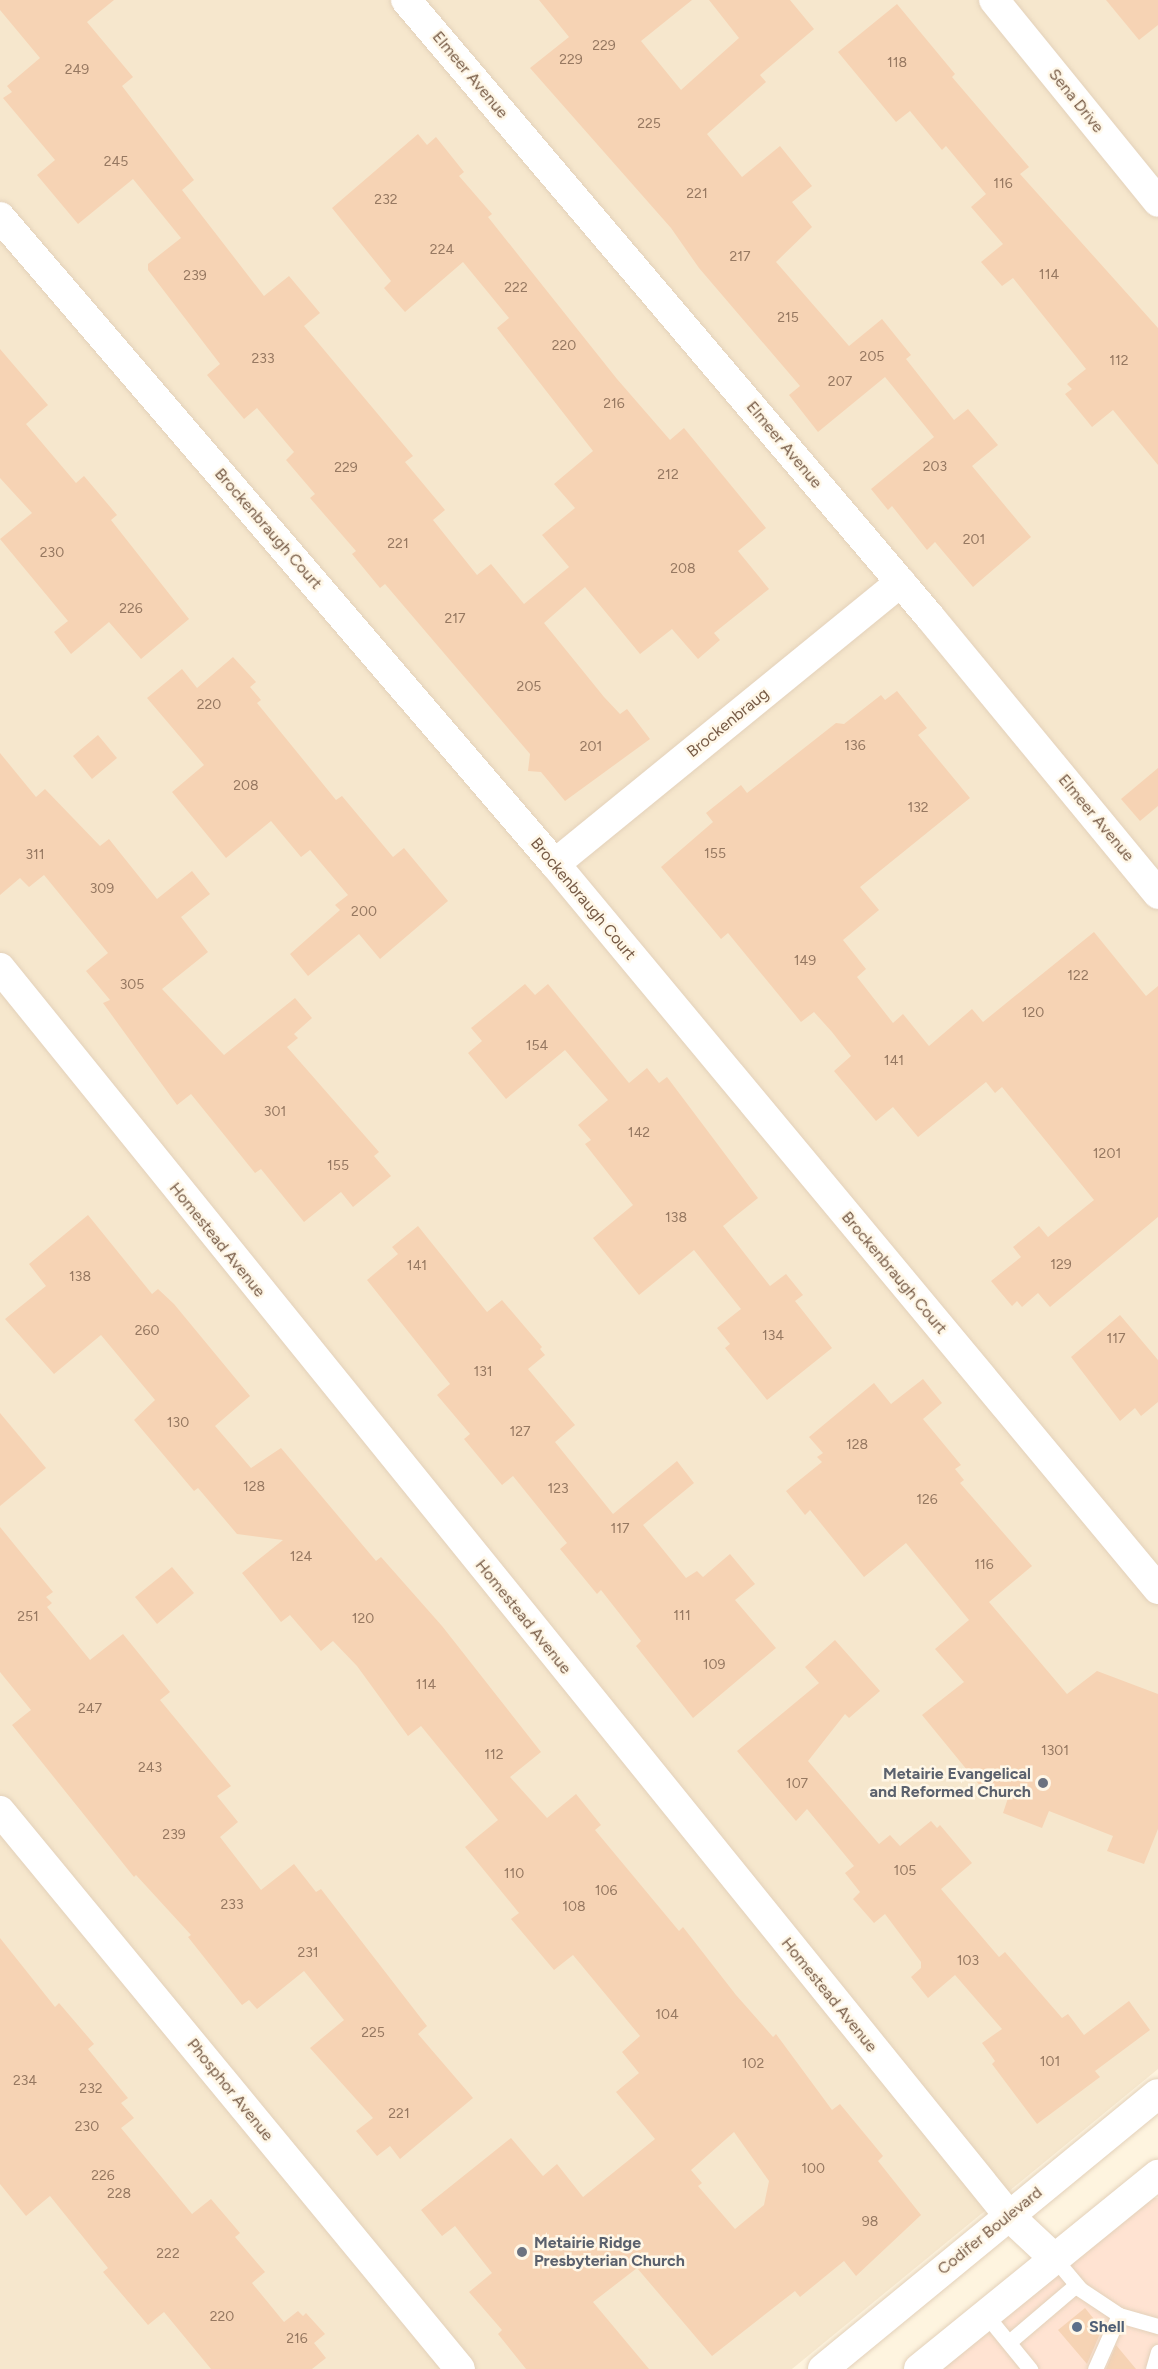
<!DOCTYPE html>
<html>
<head>
<meta charset="utf-8">
<style>
  body { margin:0 }
  #map { position:relative; width:1158px; height:2369px; overflow:hidden; background:#fef4df; font-family:Figtree,sans-serif }
  div>[style] { position:absolute }
  .residential>* { inset:0; background:#f6e7cd }
  .commercial>* { inset:0; background:#ffe3d2 }
  .building>* { inset:0; background:#f6d3b4 }
  .roads { filter:drop-shadow(0 0 2px #e3d1ba) drop-shadow(0 0 2px #e3d1ba) }
  .lane>* { height:15px; margin:-7.5px; padding:0 7.5px; transform-origin:7.5px; border-radius:7.5px; background:#fff }
  .street>* { height:30px; margin:-15px; padding:0 15px; transform-origin:15px; border-radius:15px; background:#fff }
  .dots>* { width:16px; height:16px; translate:-50% -50%; box-sizing:border-box; border:3px solid #fff7e7; border-radius:50% }
  span { translate:-50% -50%; white-space:nowrap; text-align:center; line-height:1.15; -webkit-text-stroke:5px #fff7e7; paint-order:stroke }
  .number-label { font-size:14px; color:#967861 }
  .number-label span { -webkit-text-stroke-width:0 }
  .street-label { font-size:16px; color:#765a45 }
  .worship-label { font-size:16px; color:#5b616d; font-weight:700 }
  .right { translate:-100% -50%; text-align:right }
  .left { translate:0 -50%; text-align:left }
  .service-label { font-size:16px; color:#4e5e75; font-weight:700 }
</style>
</head>
<body>
<div id="map">
  <div class="residential">
    <div style="clip-path:polygon(0 0,1158px 0,1158px 2069px,792px 2369px,0 2369px)"></div>
  </div>
  <div class="commercial">
    <div style="clip-path:polygon(1151px 2198px,1158px 2198px,1158px 2369px,942px 2369px)"></div>
  </div>
  <div class="building">
    <div style="clip-path:polygon(0 0,114px 0,87px 22px,133px 77px,122px 86px,194px 180px,182px 190px,264px 296px,289px 276px,320px 313px,304px 326px,413px 456px,405px 462px,445px 510px,433px 520px,477px 575px,491px 564px,524px 604px,569px 567px,542px 535px,575px 508px,554px 484px,593px 451px,497px 328px,509px 318px,463px 262px,405px 312px,384px 288px,391px 281px,332px 208px,418px 134px,427px 145px,436px 137px,464px 172px,459px 176px,492px 214px,488px 217px,617px 379px,670px 440px,684px 428px,766px 528px,738px 551px,769px 589px,714px 633px,720px 640px,698px 659px,672px 629px,640px 654px,585px 587px,544px 623px,604px 697px,620px 714px,627px 709px,650px 739px,565px 801px,541px 772px,528px 771px,530px 754px,385px 584px,380px 588px,352px 554px,356px 551px,310px 498px,315px 494px,286px 460px,294px 452px,257px 408px,244px 419px,207px 375px,220px 364px,148px 270px,148px 264px,181px 238px,133px 179px,78px 224px,37px 175px,55px 160px,3px 98px,12px 92px,7px 86px,40px 58px,0 10px)"></div>
    <div style="clip-path:polygon(539px 0,692px 0,641px 41px,681px 90px,739px 38px,709px 0,790px 0,814px 29px,760px 75px,766px 82px,707px 134px,742px 177px,780px 146px,812px 186px,792px 202px,812px 227px,776px 262px,849px 346px,882px 319px,911px 355px,906px 359px,954px 420px,968px 409px,998px 445px,972px 466px,1031px 537px,973px 587px,935px 542px,927px 550px,892px 506px,888px 510px,871px 489px,934px 437px,885px 377px,818px 432px,789px 395px,800px 386px,699px 268px,671px 228px,530px 68px,569px 37px)"></div>
    <div style="clip-path:polygon(1106px 0,1158px 0,1158px 25px,1139px 40px)"></div>
    <div style="clip-path:polygon(897px 4px,955px 74px,952px 77px,1029px 167px,1020px 174px,1158px 328px,1158px 465px,1113px 410px,1092px 427px,1065px 394px,1072px 389px,1067px 384px,1086px 369px,1013px 278px,1002px 286px,981px 262px,1003px 244px,971px 207px,986px 194px,946px 146px,942px 150px,910px 111px,896px 122px,838px 52px)"></div>
    <div style="clip-path:polygon(0 349px,48px 405px,26px 424px,76px 483px,84px 476px,117px 515px,111px 520px,189px 619px,141px 659px,109px 622px,71px 654px,54px 632px,68px 621px,0 539px,32px 513px,0 478px)"></div>
    <div style="clip-path:polygon(233px 657px,256px 682px,250px 687px,261px 700px,257px 703px,336px 800px,342px 796px,393px 857px,404px 848px,448px 901px,380px 959px,359px 934px,308px 976px,290px 954px,340px 910px,335px 905px,348px 895px,310px 850px,301px 857px,271px 821px,226px 858px,172px 792px,204px 765px,147px 698px,182px 669px,197px 688px)"></div>
    <div style="clip-path:polygon(897px 691px,927px 728px,918px 735px,970px 798px,860px 887px,879px 910px,843px 940px,866px 969px,857px 977px,893px 1023px,903px 1014px,929px 1046px,972px 1009px,983px 1022px,1094px 932px,1146px 996px,1158px 986px,1158px 1217px,1050px 1307px,1038px 1293px,1022px 1307px,1017px 1301px,1012px 1306px,991px 1281px,1021px 1257px,1013px 1247px,1039px 1226px,1048px 1237px,1094px 1200px,1002px 1087px,995px 1093px,986px 1082px,918px 1137px,893px 1107px,876px 1121px,834px 1071px,851px 1056px,832px 1032px,814px 1012px,801px 1022px,728px 933px,721px 939px,661px 867px,713px 822px,706px 813px,741px 785px,747px 793px,836px 723px,844px 724px,881px 695px,885px 700px)"></div>
    <div style="clip-path:polygon(98px 735px,117px 758px,92px 779px,73px 756px)"></div>
    <div style="clip-path:polygon(0 753px,36px 797px,45px 789px,100px 846px,109px 839px,157px 899px,192px 871px,210px 894px,181px 917px,208px 952px,162px 989px,224px 1055px,295px 998px,312px 1018px,294px 1034px,298px 1038px,287px 1047px,379px 1152px,374px 1156px,391px 1176px,353px 1207px,341px 1192px,304px 1222px,261px 1169px,255px 1173px,191px 1094px,177px 1105px,103px 1003px,110px 1000px,86px 971px,108px 953px,44px 875px,29px 887px,20px 878px,0 895px)"></div>
    <div style="clip-path:polygon(1158px 768px,1158px 806px,1140px 821px,1121px 799px)"></div>
    <div style="clip-path:polygon(525px 984px,535px 995px,548px 984px,629px 1083px,647px 1068px,659px 1083px,667px 1077px,758px 1198px,723px 1226px,770px 1286px,786px 1274px,803px 1295px,795px 1301px,832px 1348px,767px 1400px,725px 1348px,730px 1344px,717px 1328px,741px 1309px,694px 1250px,639px 1295px,593px 1238px,633px 1205px,585px 1144px,591px 1140px,578px 1125px,608px 1100px,565px 1050px,506px 1099px,468px 1053px,482px 1041px,471px 1028px)"></div>
    <div style="clip-path:polygon(evenodd,88px 1215px,152px 1294px,158px 1289px,174px 1304px,250px 1396px,215px 1426px,251px 1468px,281px 1448px,376px 1561px,381px 1557px,442px 1626px,541px 1752px,510px 1777px,547px 1818px,576px 1794px,601px 1825px,595px 1830px,679px 1931px,683px 1927px,736px 1995px,773px 2037px,776px 2034px,832px 2110px,840px 2104px,883px 2156px,878px 2161px,921px 2215px,856px 2276px,844px 2261px,800px 2297px,795px 2291px,712px 2356px,637px 2268px,593px 2302px,649px 2369px,526px 2369px,498px 2334px,502px 2330px,469px 2292px,492px 2273px,455px 2226px,442px 2236px,421px 2210px,511px 2138px,543px 2176px,557px 2164px,583px 2197px,655px 2139px,616px 2092px,639px 2073px,622px 2052px,640px 2036px,573px 1955px,554px 1970px,511px 1919px,519px 1913px,465px 1847px,498px 1820px,421px 1726px,408px 1736px,357px 1666px,333px 1641px,321px 1651px,290px 1615px,281px 1622px,242px 1573px,283px 1540px,237px 1534px,198px 1488px,194px 1491px,134px 1420px,155px 1400px,101px 1335px,54px 1374px,5px 1319px,46px 1286px,29px 1264px,88px 1215px,734px 2132px,769px 2181px,764px 2205px,735px 2229px,698px 2186px,702px 2183px,691px 2170px,734px 2132px)"></div>
    <div style="clip-path:polygon(418px 1226px,487px 1312px,502px 1300px,542px 1347px,540px 1349px,545px 1355px,528px 1369px,575px 1425px,555px 1442px,613px 1514px,677px 1461px,694px 1483px,643px 1525px,686px 1578px,697px 1571px,703px 1577px,730px 1554px,755px 1584px,735px 1600px,776px 1648px,693px 1718px,636px 1646px,641px 1641px,601px 1590px,597px 1594px,560px 1549px,567px 1543px,513px 1476px,502px 1485px,464px 1439px,470px 1434px,437px 1395px,450px 1384px,367px 1280px,398px 1254px,392px 1247px)"></div>
    <div style="clip-path:polygon(1120px 1315px,1158px 1360px,1158px 1402px,1141px 1416px,1135px 1408px,1120px 1421px,1071px 1357px)"></div>
    <div style="clip-path:polygon(923px 1379px,942px 1403px,923px 1419px,961px 1465px,955px 1469px,964px 1480px,960px 1483px,1032px 1566px,989px 1602px,1067px 1694px,1097px 1671px,1158px 1694px,1158px 1829px,1144px 1864px,1107px 1851px,1113px 1836px,1049px 1811px,1042px 1828px,1003px 1813px,1008px 1798px,981px 1787px,922px 1715px,964px 1682px,935px 1649px,969px 1620px,906px 1543px,864px 1577px,810px 1510px,805px 1515px,786px 1491px,822px 1462px,817px 1457px,823px 1453px,809px 1437px,874px 1383px,891px 1404px)"></div>
    <div style="clip-path:polygon(0 1413px,46px 1468px,0 1506px)"></div>
    <div style="clip-path:polygon(0 1527px,53px 1592px,46px 1597px,52px 1603px,47px 1607px,90px 1660px,123px 1634px,170px 1692px,160px 1700px,231px 1786px,217px 1796px,238px 1822px,220px 1837px,261px 1890px,294px 1864px,316px 1892px,321px 1889px,427px 2026px,418px 2034px,473px 2098px,400px 2159px,390px 2146px,377px 2156px,356px 2131px,373px 2118px,310px 2048px,344px 2020px,304px 1971px,257px 2009px,249px 2000px,242px 2005px,188px 1937px,191px 1935px,136px 1875px,134px 1877px,12px 1725px,31px 1710px,0 1672px)"></div>
    <div style="clip-path:polygon(172px 1567px,194px 1593px,157px 1624px,135px 1597px)"></div>
    <div style="clip-path:polygon(835px 1640px,880px 1691px,849px 1718px,845px 1714px,808px 1761px,879px 1844px,890px 1835px,900px 1846px,931px 1821px,937px 1828px,940px 1825px,972px 1863px,941px 1889px,999px 1957px,1005px 1952px,1062px 2018px,1068px 2014px,1084px 2035px,1129px 2001px,1150px 2030px,1095px 2071px,1100px 2077px,1037px 2124px,992px 2064px,995px 2061px,982px 2043px,1002px 2029px,955px 1975px,928px 1998px,911px 1977px,921px 1968px,921px 1962px,885px 1914px,874px 1923px,853px 1899px,860px 1892px,845px 1873px,854px 1866px,807px 1809px,796px 1821px,737px 1751px,819px 1683px,805px 1667px)"></div>
    <div style="clip-path:polygon(0 1938px,55px 2007px,59px 2003px,94px 2044px,88px 2049px,128px 2098px,121px 2103px,134px 2118px,121px 2128px,192px 2214px,211px 2199px,240px 2233px,235px 2237px,265px 2272px,252px 2283px,284px 2322px,298px 2311px,303px 2316px,306px 2313px,325px 2334px,314px 2343px,326px 2358px,312px 2369px,211px 2369px,164px 2312px,148px 2325px,103px 2272px,108px 2268px,50px 2196px,26px 2216px,0 2184px)"></div>
    <div style="clip-path:polygon(1085px 2308px,1102px 2329px,1087px 2364px,1058px 2330px)"></div>
    <div style="clip-path:polygon(1116px 2345px,1136px 2369px,1106px 2369px)"></div>
  </div>
  <div class="roads">
    <div class="lane">
      <div style="left:1055px;top:2259px;width:39px;rotate:50deg"></div>
      <div style="left:1080px;top:2289px;width:47px;rotate:33.7deg"></div>
      <div style="left:1119px;top:2315px;width:41px;rotate:15.8deg"></div>
      <div style="left:986px;top:2315px;width:70px;rotate:50.8deg"></div>
      <div style="left:1009px;top:2342px;width:88px;rotate:-40.4deg"></div>
      <div style="left:1095px;top:2369px;width:59px;rotate:-66deg"></div>
      <div style="left:1153px;top:2369px;width:18px;rotate:-74deg"></div>
    </div>
    <div class="street">
      <div style="left:406px;top:0;width:809px;rotate:49.66deg"></div>
      <div style="left:930px;top:617px;width:359px;rotate:50.5deg"></div>
      <div style="left:994px;top:0;width:260px;rotate:50.9deg"></div>
      <div style="left:0;top:217px;width:852px;rotate:49.38deg"></div>
      <div style="left:555px;top:864px;width:943px;rotate:50.25deg"></div>
      <div style="left:555px;top:864px;width:446px;rotate:-39.2deg"></div>
      <div style="left:0;top:968px;width:1605px;rotate:51.04deg"></div>
      <div style="left:1009px;top:2216px;width:63px;rotate:43.1deg"></div>
      <div style="left:0;top:1811px;width:723px;rotate:50.5deg"></div>
      <div style="left:823px;top:2369px;width:433px;rotate:-39.4deg"></div>
      <div style="left:919px;top:2369px;width:308px;rotate:-39.1deg"></div>
    </div>
  </div>
  <div class="dots">
    <div style="left:1043px;top:1783px;background:#6b7280"></div>
    <div style="left:522px;top:2252px;background:#6b7280"></div>
    <div style="left:1077px;top:2327px;background:#5c6f8a"></div>
  </div>
  <div class="number-label">
    <span style="left:604px;top:46px">229</span>
    <span style="left:571px;top:60px">229</span>
    <span style="left:897px;top:63px">118</span>
    <span style="left:77px;top:70px">249</span>
    <span style="left:649px;top:124px">225</span>
    <span style="left:116px;top:162px">245</span>
    <span style="left:1003px;top:184px">116</span>
    <span style="left:697px;top:194px">221</span>
    <span style="left:386px;top:200px">232</span>
    <span style="left:442px;top:250px">224</span>
    <span style="left:740px;top:257px">217</span>
    <span style="left:1049px;top:275px">114</span>
    <span style="left:195px;top:276px">239</span>
    <span style="left:516px;top:288px">222</span>
    <span style="left:788px;top:318px">215</span>
    <span style="left:564px;top:346px">220</span>
    <span style="left:872px;top:357px">205</span>
    <span style="left:263px;top:359px">233</span>
    <span style="left:1119px;top:361px">112</span>
    <span style="left:840px;top:382px">207</span>
    <span style="left:614px;top:404px">216</span>
    <span style="left:935px;top:467px">203</span>
    <span style="left:346px;top:468px">229</span>
    <span style="left:668px;top:475px">212</span>
    <span style="left:974px;top:540px">201</span>
    <span style="left:398px;top:544px">221</span>
    <span style="left:52px;top:553px">230</span>
    <span style="left:683px;top:569px">208</span>
    <span style="left:131px;top:609px">226</span>
    <span style="left:455px;top:619px">217</span>
    <span style="left:529px;top:687px">205</span>
    <span style="left:209px;top:705px">220</span>
    <span style="left:855px;top:746px">136</span>
    <span style="left:591px;top:747px">201</span>
    <span style="left:246px;top:786px">208</span>
    <span style="left:918px;top:808px">132</span>
    <span style="left:715px;top:854px">155</span>
    <span style="left:35px;top:855px">311</span>
    <span style="left:102px;top:889px">309</span>
    <span style="left:364px;top:912px">200</span>
    <span style="left:805px;top:961px">149</span>
    <span style="left:1078px;top:976px">122</span>
    <span style="left:132px;top:985px">305</span>
    <span style="left:1033px;top:1013px">120</span>
    <span style="left:537px;top:1046px">154</span>
    <span style="left:894px;top:1061px">141</span>
    <span style="left:275px;top:1112px">301</span>
    <span style="left:639px;top:1133px">142</span>
    <span style="left:1107px;top:1154px">1201</span>
    <span style="left:338px;top:1166px">155</span>
    <span style="left:676px;top:1218px">138</span>
    <span style="left:1061px;top:1265px">129</span>
    <span style="left:417px;top:1266px">141</span>
    <span style="left:80px;top:1277px">138</span>
    <span style="left:147px;top:1331px">260</span>
    <span style="left:773px;top:1336px">134</span>
    <span style="left:1116px;top:1339px">117</span>
    <span style="left:483px;top:1372px">131</span>
    <span style="left:178px;top:1423px">130</span>
    <span style="left:520px;top:1432px">127</span>
    <span style="left:857px;top:1445px">128</span>
    <span style="left:254px;top:1487px">128</span>
    <span style="left:558px;top:1489px">123</span>
    <span style="left:927px;top:1500px">126</span>
    <span style="left:620px;top:1529px">117</span>
    <span style="left:301px;top:1557px">124</span>
    <span style="left:984px;top:1565px">116</span>
    <span style="left:682px;top:1616px">111</span>
    <span style="left:28px;top:1617px">251</span>
    <span style="left:363px;top:1619px">120</span>
    <span style="left:714px;top:1665px">109</span>
    <span style="left:426px;top:1685px">114</span>
    <span style="left:90px;top:1709px">247</span>
    <span style="left:1055px;top:1751px">1301</span>
    <span style="left:494px;top:1755px">112</span>
    <span style="left:150px;top:1768px">243</span>
    <span style="left:797px;top:1784px">107</span>
    <span style="left:174px;top:1835px">239</span>
    <span style="left:905px;top:1871px">105</span>
    <span style="left:514px;top:1874px">110</span>
    <span style="left:606px;top:1891px">106</span>
    <span style="left:232px;top:1905px">233</span>
    <span style="left:574px;top:1907px">108</span>
    <span style="left:308px;top:1953px">231</span>
    <span style="left:968px;top:1961px">103</span>
    <span style="left:667px;top:2015px">104</span>
    <span style="left:373px;top:2033px">225</span>
    <span style="left:1050px;top:2062px">101</span>
    <span style="left:753px;top:2064px">102</span>
    <span style="left:25px;top:2081px">234</span>
    <span style="left:91px;top:2089px">232</span>
    <span style="left:399px;top:2114px">221</span>
    <span style="left:87px;top:2127px">230</span>
    <span style="left:813px;top:2169px">100</span>
    <span style="left:103px;top:2176px">226</span>
    <span style="left:119px;top:2194px">228</span>
    <span style="left:870px;top:2222px">98</span>
    <span style="left:168px;top:2254px">222</span>
    <span style="left:222px;top:2317px">220</span>
    <span style="left:297px;top:2339px">216</span>
  </div>
  <div class="street-label">
    <span style="left:470px;top:75px;rotate:50deg">Elmeer Avenue</span>
    <span style="left:1076px;top:101px;rotate:51deg">Sena Drive</span>
    <span style="left:784px;top:445px;rotate:50deg">Elmeer Avenue</span>
    <span style="left:268px;top:529px;rotate:49deg">Brockenbraugh Court</span>
    <span style="left:728px;top:723px;rotate:-39deg">Brockenbraug</span>
    <span style="left:1096px;top:818px;rotate:50deg">Elmeer Avenue</span>
    <span style="left:583px;top:899px;rotate:50deg">Brockenbraugh Court</span>
    <span style="left:217px;top:1240px;rotate:51deg">Homestead Avenue</span>
    <span style="left:894px;top:1273px;rotate:50deg">Brockenbraugh Court</span>
    <span style="left:523px;top:1617px;rotate:51deg">Homestead Avenue</span>
    <span style="left:829px;top:1995px;rotate:51deg">Homestead Avenue</span>
    <span style="left:230px;top:2090px;rotate:51deg">Phosphor Avenue</span>
    <span style="left:990px;top:2231px;rotate:-39deg">Codifer Boulevard</span>
  </div>
  <div class="worship-label">
    <span class="right" style="left:1031px;top:1783px">Metairie Evangelical<br>and Reformed Church</span>
    <span class="left" style="left:534px;top:2252px">Metairie Ridge<br>Presbyterian Church</span>
  </div>
  <div class="service-label">
    <span class="left" style="left:1089px;top:2327px">Shell</span>
  </div>
</div>
</body>
</html>
